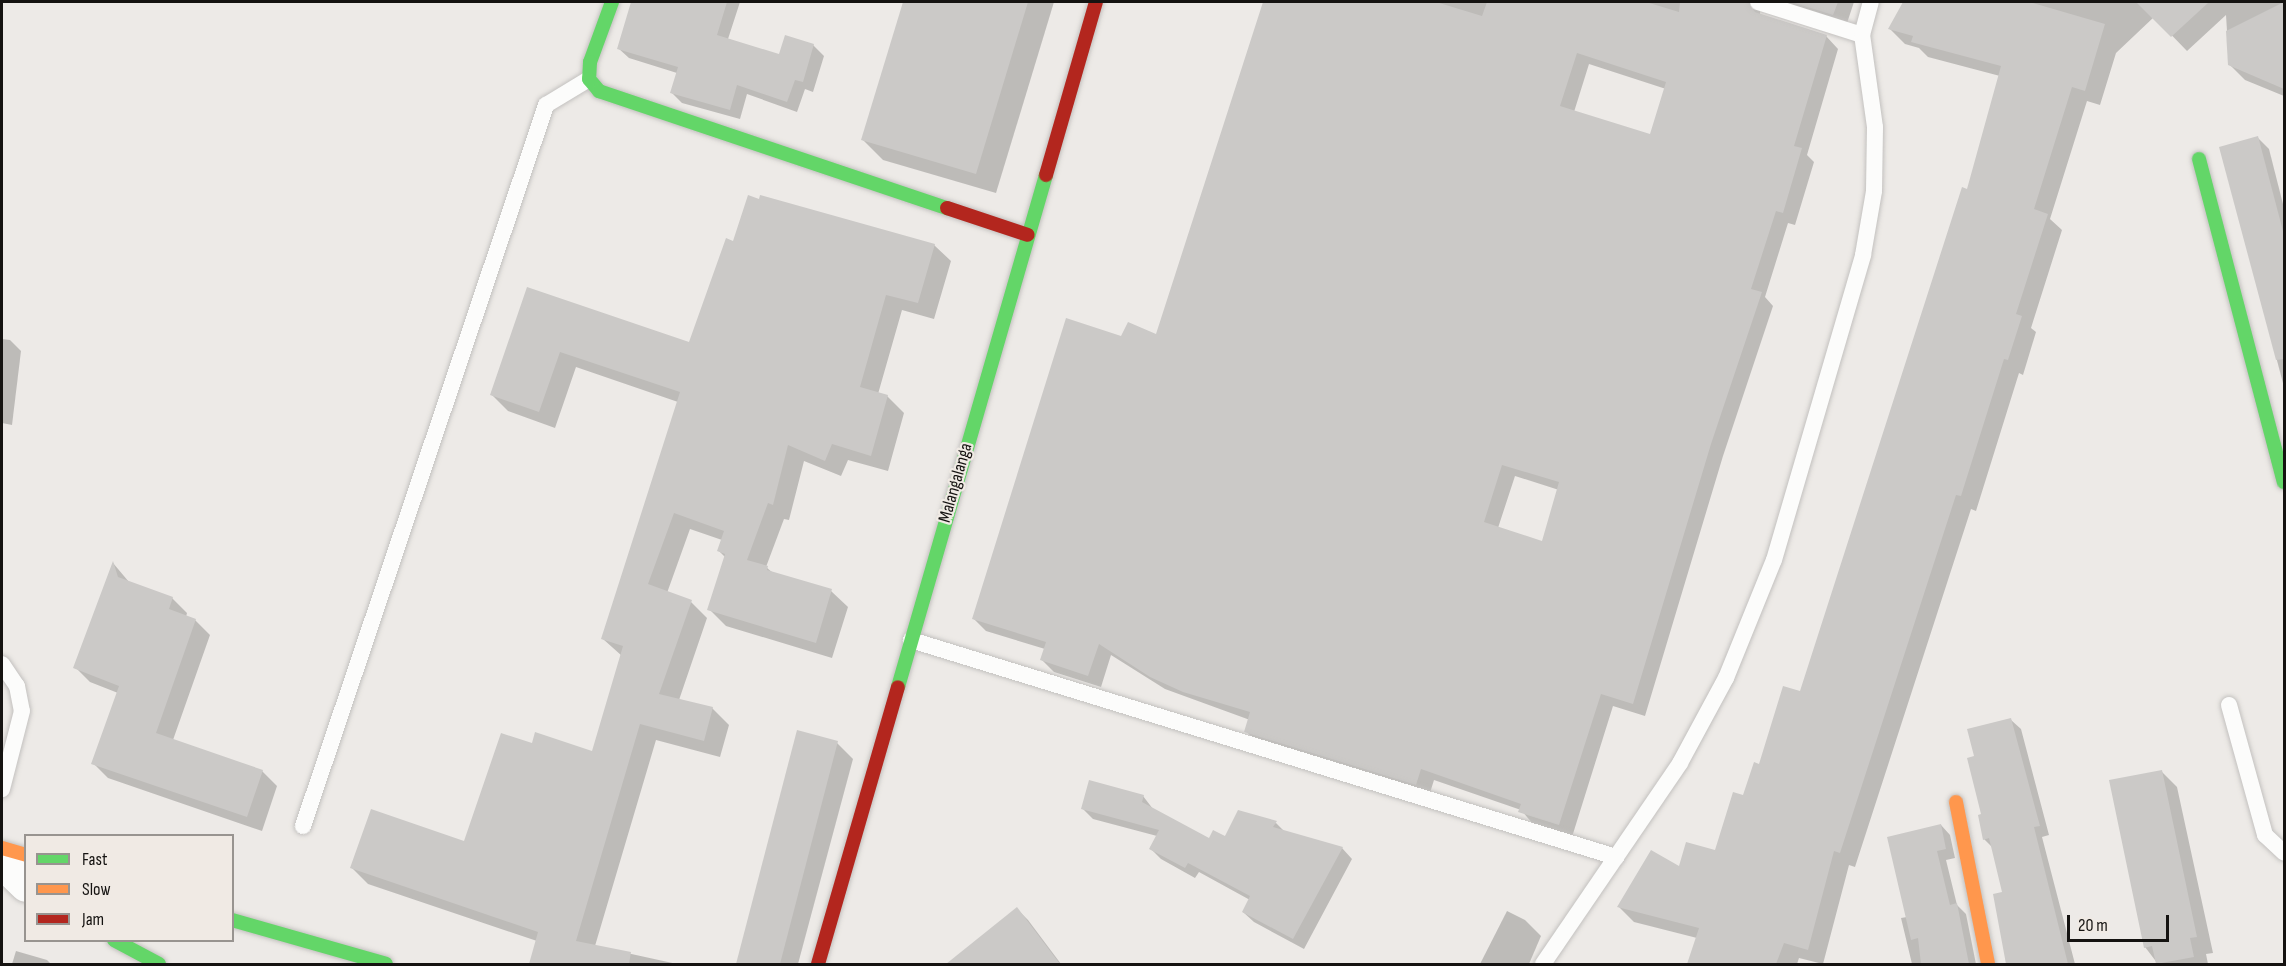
<!DOCTYPE html>
<html>
<head>
<meta charset="utf-8">
<style>
  body { margin:0 }
  #map { position:relative; width:2286px; height:966px; overflow:hidden; background:#edeae7; font-family:"Sofia Sans Condensed",sans-serif }
  div>[style] { position:absolute }
  .shadow>* { inset:0; background:#0003 }
  .building>* { inset:0; background:#cbc9c7 }
  .roads { filter:drop-shadow(0 0 2px #c3c1bf) drop-shadow(0 0 2px #c3c1bf) }
  .lane>* { height:16px; margin:-8px; padding:0 8px; transform-origin:8px; border-radius:8px; background:#fcfcfb }
  .street>* { height:33px; margin:-16.5px; padding:0 16.5px; transform-origin:16.5px; border-radius:16.5px; background:#fcfcfb }
  .fast>* { height:14px; margin:-7px; padding:0 7px; transform-origin:7px; border-radius:7px; background:#63d668 }
  .slow>* { height:14px; margin:-7px; padding:0 7px; transform-origin:7px; border-radius:7px; background:#ff974d }
  .jam>* { height:14px; margin:-7px; padding:0 7px; transform-origin:7px; border-radius:7px; background:#b3261e }
  span { translate:-50% -50%; white-space:nowrap; text-align:center; line-height:1.15; -webkit-text-stroke:4.5px #f0eae4; paint-order:stroke }
  .street-label { font-size:18px; color:#151311 }
  .frame { position:absolute; inset:0; border:3px solid #151311; pointer-events:none }
  .legend { position:absolute; left:24px; top:834px; width:210px; height:108px; box-sizing:border-box; background:#f0eae4; border:2px solid #989490; margin:0; padding:8px 10px; list-style:none; font-size:18px; color:#151311 }
  .legend li { display:flex; align-items:center; gap:12px; height:30px }
  .legend b { width:30px; border:2px solid #989490 }
  .scale { position:absolute; left:2067px; top:915px; width:102px; height:27px; box-sizing:border-box; border:3px solid #151311; border-top:0; padding-left:8px; font-size:18px; line-height:21px; white-space:nowrap; color:#151311; -webkit-text-stroke:4px #f0eae4; paint-order:stroke }
</style>
</head>
<body>
<div id="map">
  <div class="shadow">
    <div style="clip-path:polygon(632px 2px,740px 2px,728px 39px,780px 56px,813px 45px,824px 56px,813px 92px,805px 89px,797px 112px,747px 94px,740px 119px,682px 103px,672px 93px,677px 73px,629px 58px,618px 48px)"></div>
    <div style="clip-path:polygon(905px 2px,1054px 2px,996px 193px,883px 160px,863px 140px)"></div>
    <div style="clip-path:polygon(evenodd,1264px 2px,1854px 2px,1846px 26px,1760px 11px,1760px 15px,1826px 36px,1838px 49px,1807px 155px,1814px 162px,1795px 225px,1788px 223px,1765px 297px,1773px 306px,1723px 456px,1645px 716px,1613px 706px,1572px 837px,1533px 824px,1521px 810px,1434px 780px,1429px 796px,1258px 744px,1246px 731px,1250px 720px,1165px 689px,1111px 655px,1101px 687px,1054px 672px,1042px 660px,1045px 649px,986px 631px,974px 619px,1122px 338px,1157px 336px,1264px 2px,1589px 64px,1666px 89px,1651px 136px,1574px 112px,1589px 64px,1264px 2px,1515px 476px,1559px 490px,1543px 543px,1498px 528px,1515px 476px)"></div>
    <div style="clip-path:polygon(1905px 2px,2284px 2px,2284px 96px,2245px 80px,2229px 64px,2226px 15px,2187px 51px,2154px 17px,2116px 53px,2100px 105px,2087px 101px,2050px 219px,2062px 230px,2031px 328px,2036px 332px,2023px 375px,2019px 373px,1976px 511px,1971px 509px,1855px 867px,1849px 865px,1823px 964px,1799px 958px,1797px 964px,1688px 964px,1697px 938px,1634px 922px,1619px 907px,1680px 868px,1716px 851px,1801px 693px,1969px 191px,2000px 76px,1928px 57px,1919px 48px,1905px 44px,1890px 29px)"></div>
    <div style="clip-path:polygon(2258px 138px,2269px 149px,2284px 208px,2284px 387px,2221px 148px)"></div>
    <div style="clip-path:polygon(734px 243px,934px 245px,951px 261px,934px 319px,902px 310px,878px 394px,887px 396px,904px 413px,888px 471px,848px 460px,841px 476px,804px 461px,789px 520px,784px 519px,766px 567px,773px 573px,831px 591px,848px 607px,832px 658px,726px 626px,709px 609px,725px 557px,719px 551px,722px 540px,690px 529px,667px 593px,691px 602px,707px 618px,679px 700px,712px 708px,729px 725px,720px 757px,656px 740px,595px 946px,677px 964px,530px 964px,537px 941px,368px 884px,352px 868px,465px 843px,533px 745px,593px 753px,622px 656px,603px 639px,678px 402px,576px 367px,555px 428px,508px 411px,491px 394px,528px 289px,689px 344px)"></div>
    <div style="clip-path:polygon(2px 339px,10px 340px,21px 351px,12px 425px,2px 423px)"></div>
    <div style="clip-path:polygon(113px 563px,129px 582px,172px 598px,187px 613px,186px 617px,195px 620px,210px 635px,173px 740px,262px 771px,277px 786px,262px 831px,108px 778px,93px 763px,118px 693px,90px 682px,75px 667px)"></div>
    <div style="clip-path:polygon(2011px 720px,2021px 729px,2049px 835px,2042px 837px,2075px 964px,2006px 964px,2004px 893px,1993px 848px,1984px 839px,1976px 757px)"></div>
    <div style="clip-path:polygon(798px 732px,837px 743px,853px 759px,798px 964px,737px 964px)"></div>
    <div style="clip-path:polygon(2161px 771px,2177px 787px,2213px 953px,2206px 954px,2208px 964px,2158px 964px,2145px 947px)"></div>
    <div style="clip-path:polygon(1143px 796px,1153px 809px,1209px 840px,1276px 823px,1285px 832px,1342px 848px,1352px 859px,1304px 949px,1254px 922px,1243px 912px,1250px 900px,1199px 872px,1195px 878px,1161px 859px,1150px 848px,1157px 836px,1093px 819px,1083px 809px)"></div>
    <div style="clip-path:polygon(1941px 825px,1950px 835px,1955px 858px,1946px 860px,1957px 905px,1966px 914px,1976px 964px,1912px 964px,1901px 918px,1907px 917px)"></div>
    <div style="clip-path:polygon(1017px 909px,1028px 920px,1061px 964px,974px 964px,965px 952px)"></div>
    <div style="clip-path:polygon(1507px 911px,1525px 920px,1541px 936px,1529px 964px,1480px 964px)"></div>
    <div style="clip-path:polygon(16px 951px,47px 960px,51px 964px,12px 964px)"></div>
  </div>
  <div class="building">
    <div style="clip-path:polygon(631px 2px,727px 2px,717px 35px,779px 54px,785px 35px,814px 44px,803px 82px,795px 80px,787px 102px,737px 85px,730px 110px,670px 93px,678px 67px,617px 49px)"></div>
    <div style="clip-path:polygon(903px 2px,1028px 2px,976px 174px,861px 140px)"></div>
    <div style="clip-path:polygon(evenodd,1263px 2px,1436px 2px,1482px 16px,1487px 2px,1646px 2px,1679px 12px,1680px 2px,1748px 2px,1755px 12px,1827px 35px,1794px 146px,1802px 148px,1783px 213px,1776px 211px,1751px 289px,1762px 292px,1711px 444px,1633px 704px,1601px 694px,1559px 825px,1518px 812px,1521px 804px,1421px 769px,1416px 785px,1244px 732px,1250px 712px,1183px 692px,1150px 677px,1099px 644px,1088px 676px,1040px 660px,1046px 642px,972px 619px,1066px 318px,1121px 336px,1128px 322px,1156px 334px,1263px 2px,1577px 53px,1666px 82px,1650px 134px,1560px 106px,1577px 53px,1263px 2px,1502px 465px,1559px 482px,1542px 541px,1484px 522px,1502px 465px)"></div>
    <div style="clip-path:polygon(1791px 2px,1838px 2px,1833px 15px)"></div>
    <div style="clip-path:polygon(1903px 2px,2029px 2px,2105px 24px,2085px 91px,2072px 87px,2034px 209px,2048px 214px,2016px 314px,2022px 316px,2008px 360px,2004px 359px,1961px 496px,1956px 495px,1840px 853px,1834px 851px,1808px 950px,1784px 943px,1776px 964px,1687px 964px,1699px 928px,1617px 907px,1651px 850px,1679px 866px,1686px 842px,1715px 850px,1733px 792px,1743px 795px,1754px 762px,1759px 764px,1783px 686px,1800px 691px,1962px 187px,1967px 189px,2001px 66px,1911px 42px,1913px 36px,1888px 29px)"></div>
    <div style="clip-path:polygon(2136px 2px,2209px 2px,2171px 37px)"></div>
    <div style="clip-path:polygon(2284px 2px,2284px 89px,2228px 65px,2226px 31px)"></div>
    <div style="clip-path:polygon(2258px 136px,2284px 235px,2284px 359px,2276px 360px,2219px 147px)"></div>
    <div style="clip-path:polygon(748px 195px,759px 199px,760px 195px,935px 244px,918px 303px,886px 295px,860px 387px,888px 395px,871px 456px,832px 444px,825px 461px,788px 445px,773px 505px,768px 503px,747px 560px,768px 566px,767px 570px,832px 589px,816px 643px,707px 610px,725px 554px,717px 551px,724px 531px,674px 513px,648px 584px,692px 600px,659px 694px,713px 707px,704px 741px,640px 724px,576px 941px,631px 952px,629px 964px,529px 964px,538px 932px,350px 868px,371px 809px,464px 841px,501px 733px,532px 743px,535px 732px,592px 751px,623px 646px,601px 639px,680px 392px,560px 352px,539px 412px,490px 395px,527px 287px,689px 342px,726px 238px,733px 241px)"></div>
    <div style="clip-path:polygon(113px 561px,118px 577px,173px 597px,169px 609px,196px 619px,156px 733px,263px 770px,247px 817px,91px 764px,119px 686px,73px 668px)"></div>
    <div style="clip-path:polygon(2011px 718px,2040px 826px,2034px 827px,2068px 964px,2006px 964px,1993px 894px,2002px 892px,1989px 838px,1983px 840px,1978px 815px,1981px 814px,1967px 758px,1974px 756px,1967px 729px)"></div>
    <div style="clip-path:polygon(797px 730px,838px 741px,780px 964px,736px 964px)"></div>
    <div style="clip-path:polygon(2162px 770px,2197px 937px,2190px 938px,2194px 957px,2156px 964px,2152px 946px,2144px 948px,2109px 780px)"></div>
    <div style="clip-path:polygon(1089px 780px,1144px 795px,1142px 802px,1209px 838px,1213px 830px,1225px 836px,1238px 810px,1277px 821px,1273px 827px,1343px 847px,1293px 939px,1242px 912px,1250px 896px,1188px 863px,1185px 868px,1149px 849px,1159px 830px,1081px 809px)"></div>
    <div style="clip-path:polygon(1941px 824px,1946px 849px,1937px 851px,1950px 905px,1957px 903px,1969px 964px,1921px 964px,1918px 938px,1911px 940px,1887px 837px)"></div>
    <div style="clip-path:polygon(1017px 907px,1060px 964px,946px 964px)"></div>
  </div>
  <div class="roads">
    <div class="lane">
      <div style="left:1758px;top:2px;width:109px;rotate:17.6deg"></div>
      <div style="left:911px;top:640px;width:738px;rotate:17.11deg"></div>
      <div style="left:2px;top:664px;width:27px;rotate:56deg"></div>
      <div style="left:17px;top:686px;width:25px;rotate:79deg"></div>
      <div style="left:22px;top:711px;width:81px;rotate:104.4deg"></div>
      <div style="left:2229px;top:705px;width:135px;rotate:74.5deg"></div>
      <div style="left:2265px;top:835px;width:26px;rotate:43deg"></div>
      <div style="left:303px;top:826px;width:761px;rotate:-71.37deg"></div>
      <div style="left:546px;top:105px;width:50px;rotate:-31.2deg"></div>
      <div style="left:1543px;top:964px;width:243px;rotate:-55.7deg"></div>
      <div style="left:1680px;top:763px;width:97px;rotate:-61.6deg"></div>
      <div style="left:1726px;top:678px;width:127px;rotate:-67.9deg"></div>
      <div style="left:1774px;top:560px;width:318px;rotate:-73.7deg"></div>
      <div style="left:1863px;top:255px;width:65px;rotate:-80.2deg"></div>
      <div style="left:1874px;top:191px;width:64px;rotate:-89.1deg"></div>
      <div style="left:1875px;top:127px;width:93px;rotate:-98deg"></div>
      <div style="left:1862px;top:35px;width:34px;rotate:-75deg"></div>
    </div>
    <div class="street">
      <div style="left:2px;top:862px;width:33px;rotate:44deg"></div>
    </div>
    <div class="fast">
      <div style="left:612px;top:2px;width:64px;rotate:110.1deg"></div>
      <div style="left:590px;top:62px;width:17px;rotate:93deg"></div>
      <div style="left:589px;top:79px;width:16px;rotate:50deg"></div>
      <div style="left:599px;top:91px;width:367px;rotate:18.6deg"></div>
      <div style="left:2199px;top:159px;width:334px;rotate:75.3deg"></div>
      <div style="left:898px;top:687px;width:533px;rotate:-73.88deg"></div>
      <div style="left:232px;top:920px;width:160px;rotate:15.9deg"></div>
      <div style="left:114px;top:940px;width:51px;rotate:28.1deg"></div>
    </div>
    <div class="slow">
      <div style="left:1956px;top:802px;width:165px;rotate:78.8deg"></div>
      <div style="left:2px;top:848px;width:25px;rotate:16deg"></div>
    </div>
    <div class="jam">
      <div style="left:1046px;top:175px;width:180px;rotate:-73.9deg"></div>
      <div style="left:947px;top:208px;width:85px;rotate:18.4deg"></div>
      <div style="left:818px;top:964px;width:288px;rotate:-73.9deg"></div>
    </div>
  </div>
  <div class="street-label">
    <span style="left:956px;top:483px;rotate:-74deg">Malangalanga</span>
  </div>
  <div class="frame"></div>
  <ul class="legend">
  <li><b style="height:8px;background:#63d668"></b>Fast</li>
  <li><b style="height:8px;background:#ff974d"></b>Slow</li>
  <li><b style="height:8px;background:#b3261e"></b>Jam</li>
  </ul>
  <div class="scale">20 m</div>
</div>
</body>
</html>
